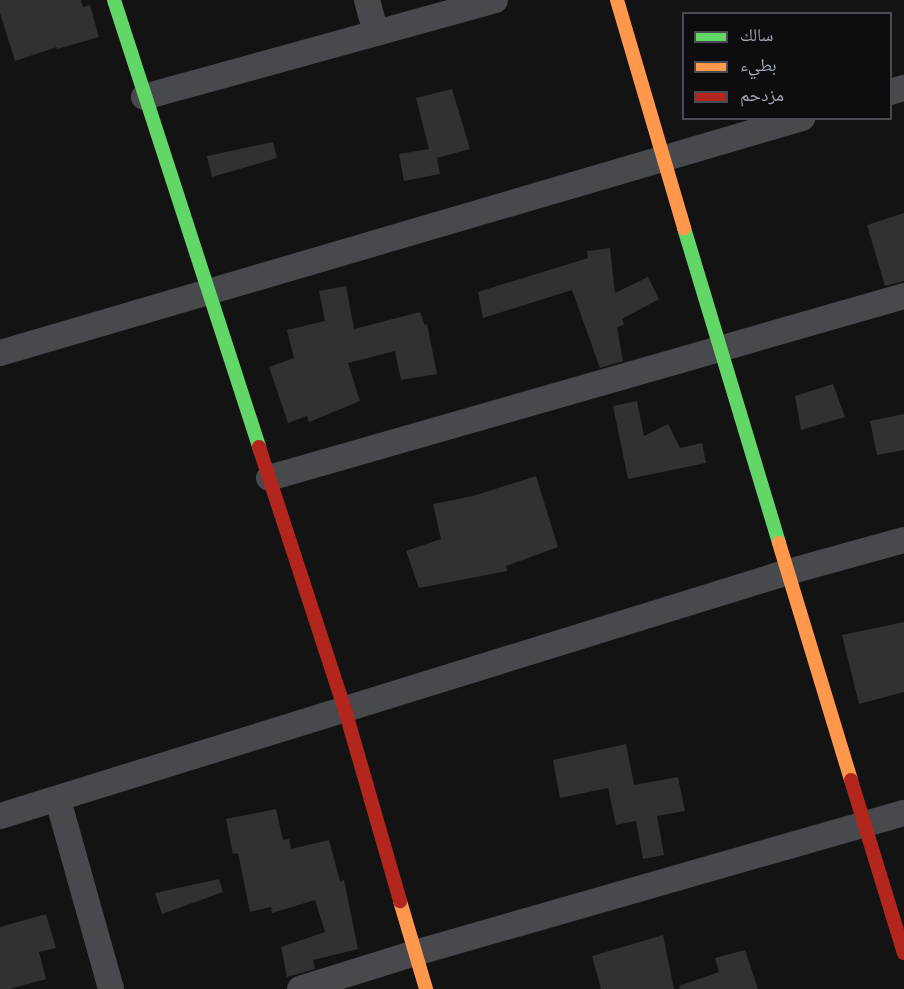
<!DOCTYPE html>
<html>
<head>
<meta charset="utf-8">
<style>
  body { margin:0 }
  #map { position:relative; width:904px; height:989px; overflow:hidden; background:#131313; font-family:"DM Sans","Noto Naskh Arabic",sans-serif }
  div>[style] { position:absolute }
  .building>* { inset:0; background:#313133 }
  .street>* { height:26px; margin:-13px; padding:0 13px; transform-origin:13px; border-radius:13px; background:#47494c }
  .fast>* { height:14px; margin:-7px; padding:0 7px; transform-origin:7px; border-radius:7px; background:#63d668 }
  .slow>* { height:14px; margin:-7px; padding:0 7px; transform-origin:7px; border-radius:7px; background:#ff974d }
  .jam>* { height:14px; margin:-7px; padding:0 7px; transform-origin:7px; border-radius:7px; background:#b3261e }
  span { translate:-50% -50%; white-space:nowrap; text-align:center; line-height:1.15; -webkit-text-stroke:6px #0d0d0f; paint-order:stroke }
  .legend { position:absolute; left:682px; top:12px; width:210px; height:108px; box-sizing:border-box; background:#0d0d0f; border:2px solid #494b52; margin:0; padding:8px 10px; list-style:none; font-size:18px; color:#a2a8b6 }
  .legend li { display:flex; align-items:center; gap:12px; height:30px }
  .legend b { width:30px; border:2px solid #494b52 }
</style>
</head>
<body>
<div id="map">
  <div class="building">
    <div style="clip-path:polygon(0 0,81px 0,83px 7px,90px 5px,99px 37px,57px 49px,57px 47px,15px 61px,0 13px)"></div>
    <div style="clip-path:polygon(452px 89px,470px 149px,437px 158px,440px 174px,404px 181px,399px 154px,429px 149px,416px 98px)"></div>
    <div style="clip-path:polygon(273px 142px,277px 158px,212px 177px,207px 156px)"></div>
    <div style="clip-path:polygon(904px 213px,904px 281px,885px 286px,867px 225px)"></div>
    <div style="clip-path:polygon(610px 248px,615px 293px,648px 277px,659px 299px,622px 319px,624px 325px,617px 327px,623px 361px,600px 368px,572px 290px,483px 318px,478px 292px,588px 258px,587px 251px)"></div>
    <div style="clip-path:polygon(346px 286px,354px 329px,420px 312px,425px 325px,427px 324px,437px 374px,401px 380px,395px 351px,348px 363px,360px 401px,309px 422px,307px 416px,288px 423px,269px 367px,294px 358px,287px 330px,325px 321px,319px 291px)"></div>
    <div style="clip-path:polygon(833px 384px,845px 417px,801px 430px,795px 396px)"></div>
    <div style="clip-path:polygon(637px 401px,644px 436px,668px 424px,680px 448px,702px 443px,706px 463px,628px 479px,613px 406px)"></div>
    <div style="clip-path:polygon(904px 414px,904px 450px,877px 455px,870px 421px)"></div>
    <div style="clip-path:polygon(536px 476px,558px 547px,506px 566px,507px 571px,419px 588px,406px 551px,441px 539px,433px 504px,473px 496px)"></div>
    <div style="clip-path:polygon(904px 622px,904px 692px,859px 704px,842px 635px)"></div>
    <div style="clip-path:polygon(626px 744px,634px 785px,678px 777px,685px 811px,657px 816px,664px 855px,643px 859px,636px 821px,616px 825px,608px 788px,560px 798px,553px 760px)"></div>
    <div style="clip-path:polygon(276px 809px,283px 840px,289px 839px,291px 849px,329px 840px,340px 881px,344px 880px,358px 949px,313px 960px,315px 969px,287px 977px,281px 947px,325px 932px,315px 900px,272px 913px,271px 907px,250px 912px,238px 853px,233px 854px,226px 819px)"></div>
    <div style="clip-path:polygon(219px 879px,223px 892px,162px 914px,155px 893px)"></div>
    <div style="clip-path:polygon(46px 914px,56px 948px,39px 952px,46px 979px,10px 989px,0 989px,0 927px)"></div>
    <div style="clip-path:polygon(663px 935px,674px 989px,601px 989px,592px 956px)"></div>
    <div style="clip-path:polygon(745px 950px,758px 989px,680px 989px,679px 986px,719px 972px,715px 958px)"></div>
  </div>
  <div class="street">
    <div style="left:367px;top:0;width:34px;rotate:75deg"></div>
    <div style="left:890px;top:92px;width:15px;rotate:-16deg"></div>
    <div style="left:144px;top:97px;width:364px;rotate:-15.4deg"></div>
    <div style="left:0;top:353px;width:836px;rotate:-16.33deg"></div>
    <div style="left:269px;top:478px;width:661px;rotate:-15.99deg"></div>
    <div style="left:58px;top:800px;width:196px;rotate:74.3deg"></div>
    <div style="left:0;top:816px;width:825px;rotate:-17.2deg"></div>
    <div style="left:788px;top:572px;width:120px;rotate:-15.4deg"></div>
    <div style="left:300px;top:989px;width:121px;rotate:-17.4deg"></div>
    <div style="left:415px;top:953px;width:509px;rotate:-15.98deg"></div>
  </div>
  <div class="fast">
    <div style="left:114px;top:0;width:470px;rotate:72deg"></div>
    <div style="left:684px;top:228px;width:329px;rotate:73.2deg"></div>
  </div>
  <div class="slow">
    <div style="left:617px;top:0;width:238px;rotate:73.6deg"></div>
    <div style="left:779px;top:543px;width:248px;rotate:73.1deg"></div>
    <div style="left:400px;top:901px;width:92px;rotate:73.5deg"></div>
  </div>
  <div class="jam">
    <div style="left:259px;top:447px;width:277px;rotate:71.9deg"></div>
    <div style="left:345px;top:710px;width:199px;rotate:73.9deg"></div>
    <div style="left:851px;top:780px;width:181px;rotate:73deg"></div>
  </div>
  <ul class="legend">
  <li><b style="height:8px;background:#63d668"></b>سالك</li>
  <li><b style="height:8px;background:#ff974d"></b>بطيء</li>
  <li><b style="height:8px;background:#b3261e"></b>مزدحم</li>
  </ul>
</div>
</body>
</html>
